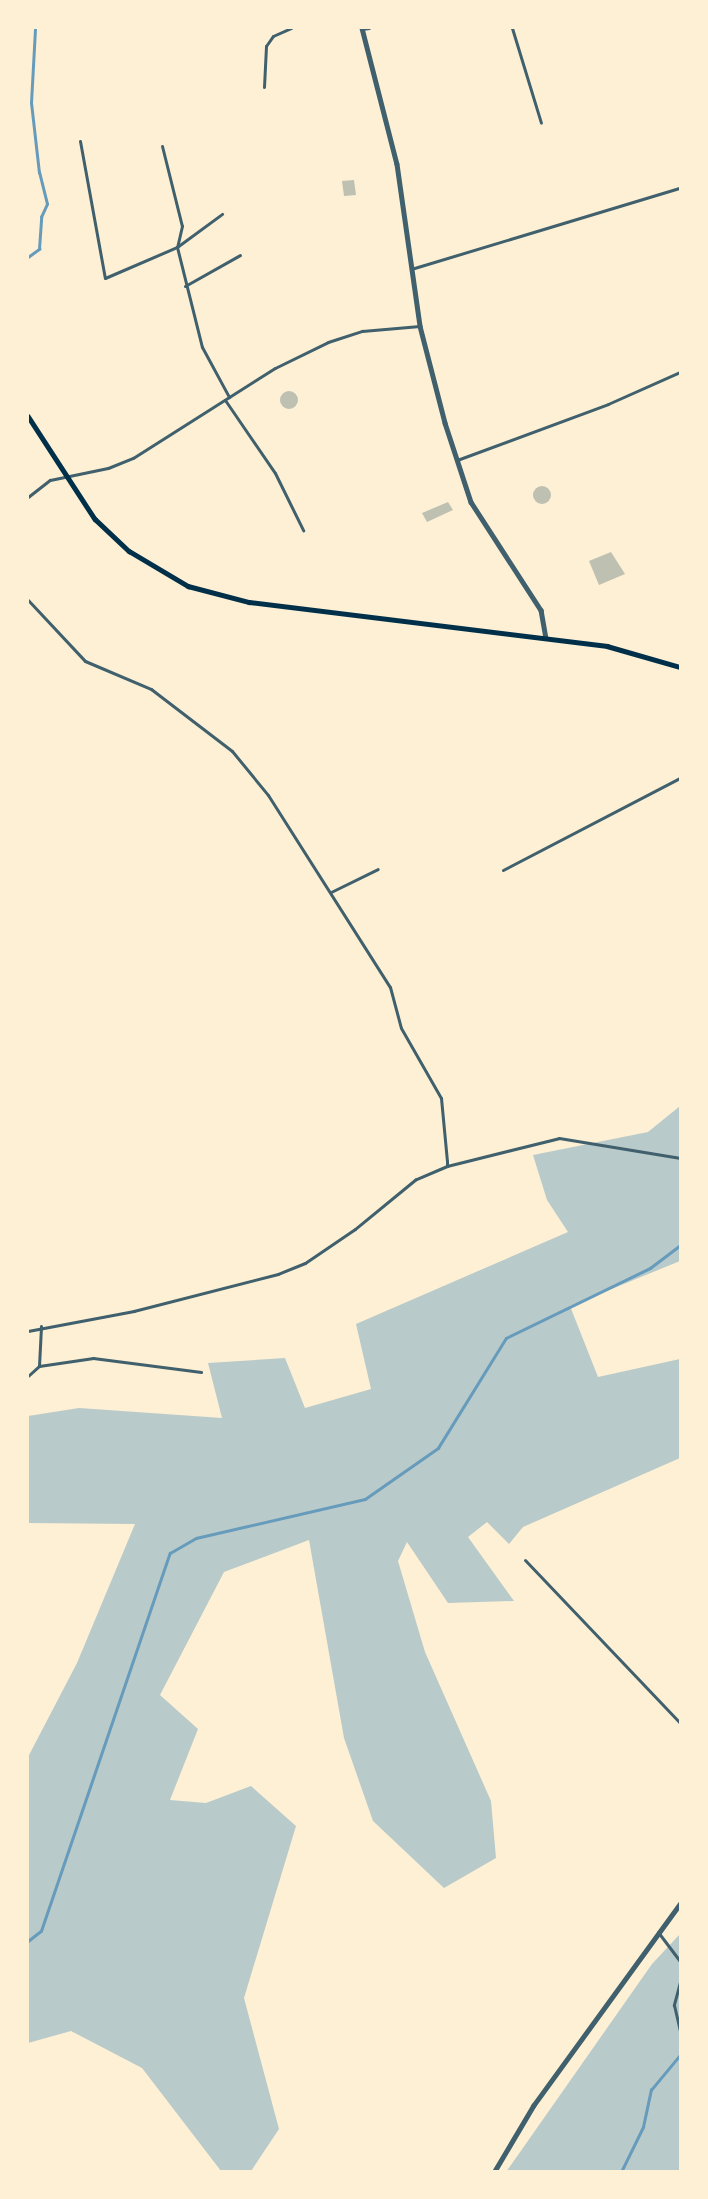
<!DOCTYPE html>
<html>
<head>
<meta charset="utf-8">
<style>
  body { margin:0 }
  #map { position:relative; width:708px; height:2199px; overflow:hidden; background:#fdf0d5; font-family:"PT Sans",sans-serif }
  div>[style] { position:absolute }
  .green>* { inset:0; background:#b9caca }
  .stream>* { height:2.5px; margin:-1.25px; padding:0 1.25px; transform-origin:1.25px; border-radius:1.25px; background:#669bbc }
  .building>* { inset:0; background:#bec0b2 }
  .round { border-radius:50% }
  .minor>* { height:3px; margin:-1.5px; padding:0 1.5px; transform-origin:1.5px; border-radius:1.5px; background:#3f606c }
  .tertiary>* { height:4.5px; margin:-2.25px; padding:0 2.25px; transform-origin:2.25px; border-radius:2.25px; background:#3f606c }
  .secondary>* { height:4.5px; margin:-2.25px; padding:0 2.25px; transform-origin:2.25px; border-radius:2.25px; background:#003049 }
  span { translate:-50% -50%; white-space:nowrap; text-align:center; line-height:1.15; -webkit-text-stroke:4.5px #fdf0d5; paint-order:stroke }
  .frame { position:absolute; inset:0; border:29px solid #fdf0d5; pointer-events:none }
</style>
</head>
<body>
<div id="map">
  <div class="green">
    <div style="clip-path:polygon(680px 1106px,680px 1261px,570px 1306px,598px 1377px,680px 1359px,680px 1458px,523px 1527px,509px 1544px,487px 1522px,468px 1537px,514px 1601px,448px 1603px,407px 1542px,398px 1561px,425px 1652px,491px 1801px,496px 1858px,444px 1888px,373px 1821px,344px 1738px,309px 1540px,224px 1572px,160px 1695px,198px 1729px,170px 1800px,206px 1803px,251px 1786px,296px 1826px,244px 1998px,279px 2129px,251px 2171px,221px 2171px,142px 2068px,71px 2031px,28px 2043px,28px 1757px,77px 1663px,135px 1524px,28px 1523px,28px 1416px,79px 1408px,222px 1418px,208px 1363px,285px 1358px,305px 1408px,371px 1389px,356px 1324px,568px 1232px,547px 1200px,533px 1155px,648px 1132px)"></div>
    <div style="clip-path:polygon(680px 1934px,680px 2171px,506px 2172px,652px 1964px)"></div>
  </div>
  <div class="stream">
    <div style="left:28px;top:257px;width:14px;rotate:-36deg"></div>
    <div style="left:39px;top:249px;width:32px;rotate:-86deg"></div>
    <div style="left:41px;top:217px;width:14px;rotate:-65deg"></div>
    <div style="left:47px;top:204px;width:32px;rotate:-104deg"></div>
    <div style="left:39px;top:173px;width:70px;rotate:-96.5deg"></div>
    <div style="left:31px;top:103px;width:75px;rotate:-86.9deg"></div>
    <div style="left:28px;top:1941px;width:16px;rotate:-38deg"></div>
    <div style="left:41px;top:1931px;width:399px;rotate:-71.2deg"></div>
    <div style="left:170px;top:1553px;width:30px;rotate:-30deg"></div>
    <div style="left:196px;top:1538px;width:173px;rotate:-13deg"></div>
    <div style="left:365px;top:1499px;width:89px;rotate:-34.9deg"></div>
    <div style="left:438px;top:1448px;width:129px;rotate:-58.3deg"></div>
    <div style="left:506px;top:1338px;width:160px;rotate:-25.9deg"></div>
    <div style="left:650px;top:1268px;width:38px;rotate:-37deg"></div>
    <div style="left:621px;top:2172px;width:50px;rotate:-63.9deg"></div>
    <div style="left:643px;top:2127px;width:38px;rotate:-78deg"></div>
    <div style="left:651px;top:2090px;width:45px;rotate:-50.4deg"></div>
  </div>
  <div class="building">
    <div style="clip-path:polygon(354px 180px,356px 195px,344px 196px,342px 181px)"></div>
    <div class="round" style="left:280px;top:391px;width:18px;height:18px"></div>
    <div class="round" style="left:533px;top:486px;width:18px;height:18px"></div>
    <div style="clip-path:polygon(448px 502px,453px 510px,427px 522px,422px 513px)"></div>
    <div style="clip-path:polygon(611px 552px,625px 574px,599px 585px,589px 561px)"></div>
  </div>
  <div class="minor">
    <div style="left:512px;top:28px;width:99px;rotate:73deg"></div>
    <div style="left:362px;top:29px;width:7px;rotate:-8deg"></div>
    <div style="left:264px;top:87px;width:41px;rotate:-87.2deg"></div>
    <div style="left:266px;top:46px;width:12px;rotate:-55deg"></div>
    <div style="left:273px;top:36px;width:20px;rotate:-24deg"></div>
    <div style="left:80px;top:141px;width:139px;rotate:79.7deg"></div>
    <div style="left:105px;top:278px;width:78px;rotate:-23.3deg"></div>
    <div style="left:177px;top:247px;width:56px;rotate:-36.3deg"></div>
    <div style="left:162px;top:146px;width:82px;rotate:76deg"></div>
    <div style="left:182px;top:226px;width:22px;rotate:103deg"></div>
    <div style="left:177px;top:247px;width:103px;rotate:76deg"></div>
    <div style="left:202px;top:347px;width:57px;rotate:61.6deg"></div>
    <div style="left:411px;top:269px;width:281px;rotate:-16.8deg"></div>
    <div style="left:185px;top:286px;width:63px;rotate:-29.4deg"></div>
    <div style="left:225px;top:400px;width:88px;rotate:55.6deg"></div>
    <div style="left:275px;top:473px;width:64px;rotate:63.8deg"></div>
    <div style="left:457px;top:460px;width:161px;rotate:-20.3deg"></div>
    <div style="left:608px;top:404px;width:79px;rotate:-24deg"></div>
    <div style="left:28px;top:497px;width:28px;rotate:-38deg"></div>
    <div style="left:50px;top:480px;width:59px;rotate:-11.7deg"></div>
    <div style="left:108px;top:468px;width:27px;rotate:-22deg"></div>
    <div style="left:133px;top:458px;width:168px;rotate:-32.4deg"></div>
    <div style="left:275px;top:368px;width:59px;rotate:-26.1deg"></div>
    <div style="left:328px;top:342px;width:36px;rotate:-18deg"></div>
    <div style="left:362px;top:331px;width:58px;rotate:-4.9deg"></div>
    <div style="left:28px;top:600px;width:83px;rotate:46.9deg"></div>
    <div style="left:85px;top:661px;width:72px;rotate:23deg"></div>
    <div style="left:151px;top:689px;width:102px;rotate:37.4deg"></div>
    <div style="left:232px;top:751px;width:57px;rotate:50.7deg"></div>
    <div style="left:268px;top:795px;width:227px;rotate:57.6deg"></div>
    <div style="left:390px;top:987px;width:42px;rotate:75deg"></div>
    <div style="left:401px;top:1028px;width:81px;rotate:60.3deg"></div>
    <div style="left:441px;top:1098px;width:63px;rotate:84.6deg"></div>
    <div style="left:447px;top:1161px;width:5px;rotate:90deg"></div>
    <div style="left:447px;top:1166px;width:34px;rotate:157deg"></div>
    <div style="left:416px;top:1179px;width:79px;rotate:140.7deg"></div>
    <div style="left:355px;top:1229px;width:60px;rotate:145.8deg"></div>
    <div style="left:305px;top:1263px;width:29px;rotate:158deg"></div>
    <div style="left:278px;top:1274px;width:149px;rotate:165.6deg"></div>
    <div style="left:134px;top:1311px;width:108px;rotate:169.3deg"></div>
    <div style="left:503px;top:870px;width:199px;rotate:-27.5deg"></div>
    <div style="left:331px;top:892px;width:52px;rotate:-26.1deg"></div>
    <div style="left:447px;top:1166px;width:115px;rotate:-14deg"></div>
    <div style="left:559px;top:1138px;width:123px;rotate:9.4deg"></div>
    <div style="left:39px;top:1366px;width:55px;rotate:-8.4deg"></div>
    <div style="left:93px;top:1358px;width:109px;rotate:7.4deg"></div>
    <div style="left:28px;top:1376px;width:15px;rotate:-42deg"></div>
    <div style="left:39px;top:1366px;width:40px;rotate:-87.1deg"></div>
    <div style="left:525px;top:1560px;width:225px;rotate:46.4deg"></div>
    <div style="left:658px;top:1932px;width:36px;rotate:53deg"></div>
    <div style="left:680px;top:1982px;width:24px;rotate:105deg"></div>
    <div style="left:674px;top:2005px;width:28px;rotate:77deg"></div>
  </div>
  <div class="tertiary">
    <div style="left:362px;top:28px;width:140px;rotate:75.6deg"></div>
    <div style="left:397px;top:164px;width:164px;rotate:81.9deg"></div>
    <div style="left:420px;top:326px;width:100px;rotate:75.5deg"></div>
    <div style="left:445px;top:423px;width:83px;rotate:71.8deg"></div>
    <div style="left:471px;top:502px;width:129px;rotate:57.1deg"></div>
    <div style="left:541px;top:610px;width:27px;rotate:80deg"></div>
    <div style="left:494px;top:2172px;width:77px;rotate:-59.4deg"></div>
    <div style="left:533px;top:2106px;width:250px;rotate:-54deg"></div>
  </div>
  <div class="secondary">
    <div style="left:28px;top:416px;width:123px;rotate:57deg"></div>
    <div style="left:95px;top:519px;width:47px;rotate:43.3deg"></div>
    <div style="left:129px;top:551px;width:69px;rotate:30.7deg"></div>
    <div style="left:188px;top:586px;width:63px;rotate:14.7deg"></div>
    <div style="left:249px;top:602px;width:361px;rotate:7deg"></div>
    <div style="left:607px;top:646px;width:76px;rotate:16deg"></div>
  </div>
  <div class="frame"></div>
</div>
</body>
</html>
